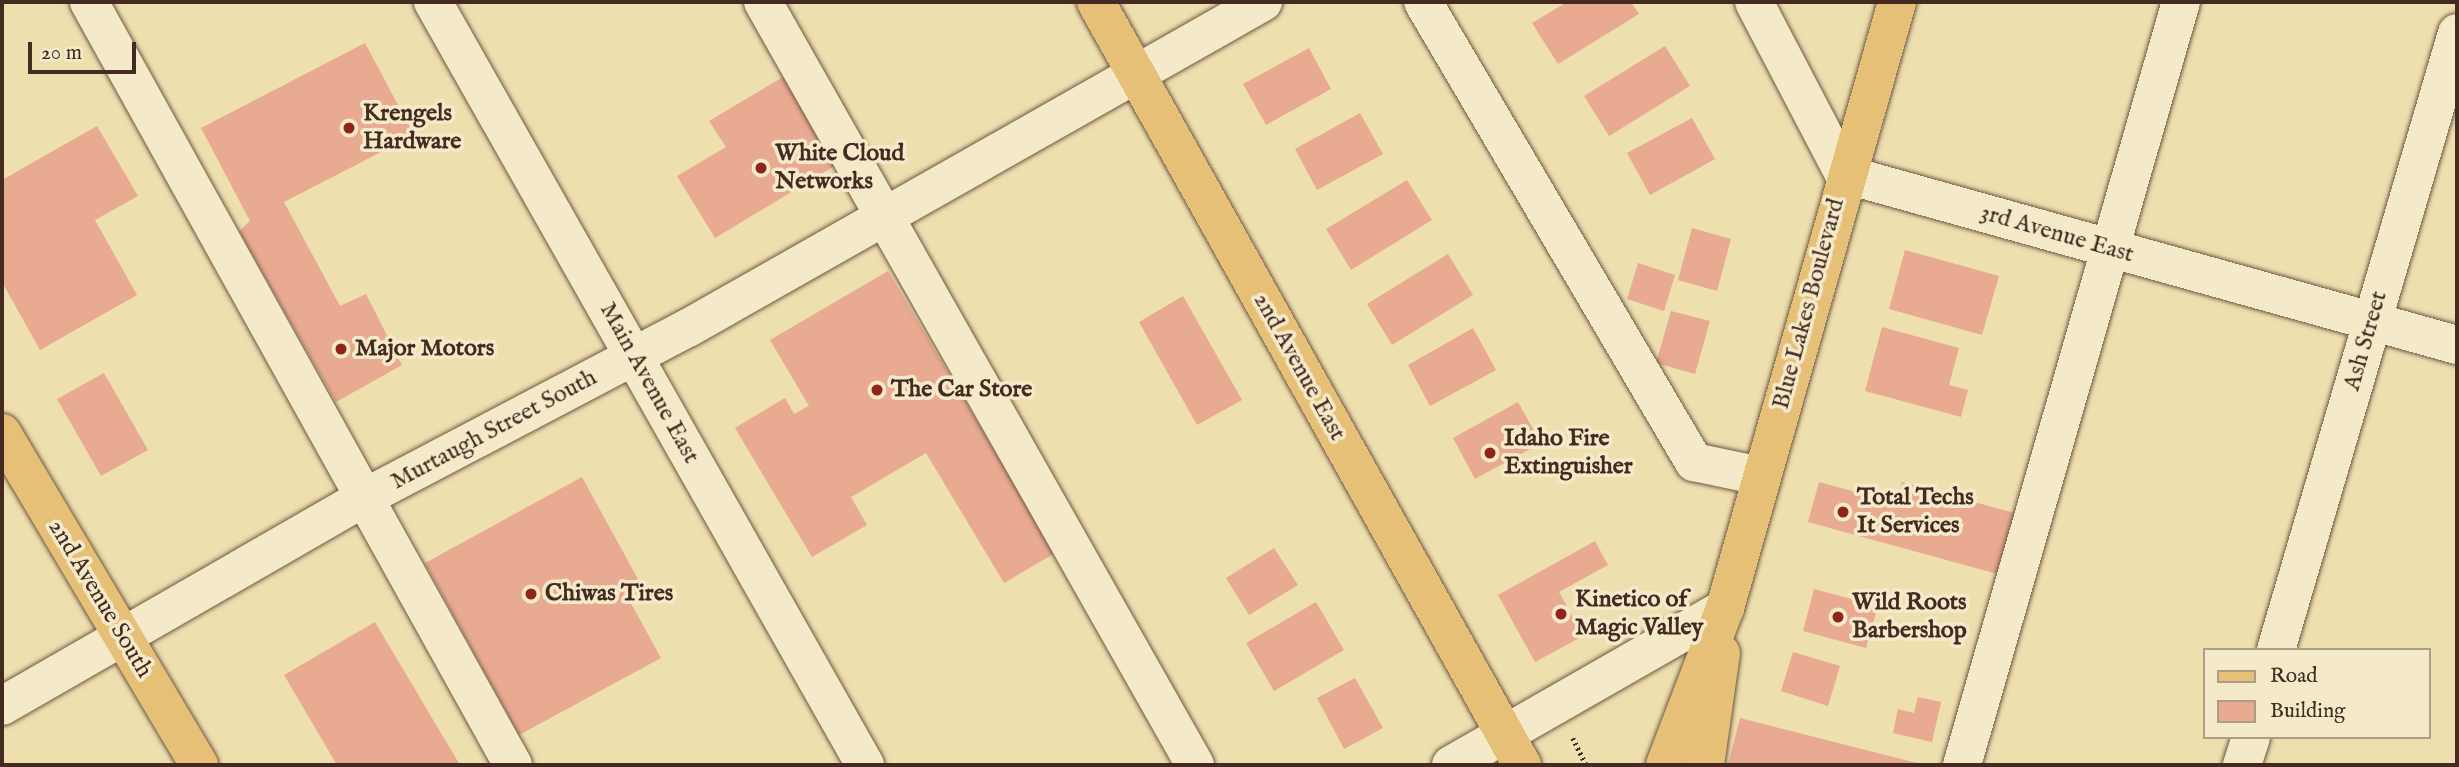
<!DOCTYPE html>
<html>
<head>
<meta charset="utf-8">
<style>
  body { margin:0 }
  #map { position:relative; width:2459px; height:767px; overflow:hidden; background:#eedfae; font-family:"IM FELL English",serif }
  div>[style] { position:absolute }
  .building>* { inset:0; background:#e8aa91 }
  .path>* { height:4.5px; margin-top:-2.25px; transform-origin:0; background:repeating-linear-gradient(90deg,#442a21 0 2px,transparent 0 5.5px) }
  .roads { filter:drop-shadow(0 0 2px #6e5744) drop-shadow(0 0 2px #6e5744) }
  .minor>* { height:38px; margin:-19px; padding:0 19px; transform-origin:19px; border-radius:19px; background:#f4eaca }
  .major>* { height:38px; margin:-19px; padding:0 19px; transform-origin:19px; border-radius:19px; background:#e7c077 }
  .dots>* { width:19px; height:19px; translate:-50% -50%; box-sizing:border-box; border:4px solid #f4eaca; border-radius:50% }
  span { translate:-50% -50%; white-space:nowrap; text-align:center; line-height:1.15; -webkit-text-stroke:7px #f4eaca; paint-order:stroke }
  .poi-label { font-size:24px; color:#442a21; font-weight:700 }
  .left { translate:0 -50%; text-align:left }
  .street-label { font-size:24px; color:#442a21 }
  .frame { position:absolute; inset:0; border:4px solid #442a21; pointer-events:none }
  .legend { position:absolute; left:2203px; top:648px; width:228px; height:91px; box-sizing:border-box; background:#f4eaca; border:2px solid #ae9d86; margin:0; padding:9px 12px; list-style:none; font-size:21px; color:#442a21 }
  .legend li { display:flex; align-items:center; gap:14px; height:35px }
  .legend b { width:35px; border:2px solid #ae9d86 }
  .scale { position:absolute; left:28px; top:42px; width:108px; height:32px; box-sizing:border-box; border:4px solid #442a21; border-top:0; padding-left:9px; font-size:21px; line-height:24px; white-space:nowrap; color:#442a21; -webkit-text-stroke:5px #f4eaca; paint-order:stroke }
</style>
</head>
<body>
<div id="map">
  <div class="building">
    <div style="clip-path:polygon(1567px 2px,1631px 2px,1639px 14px,1558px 64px,1532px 23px)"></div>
    <div style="clip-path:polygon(365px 43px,414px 135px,284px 202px,340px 306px,366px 294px,402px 365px,336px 402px,239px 231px,250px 221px,201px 128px)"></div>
    <div style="clip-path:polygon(1665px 46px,1690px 86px,1609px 136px,1584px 96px)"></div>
    <div style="clip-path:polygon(1309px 48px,1331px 89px,1266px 125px,1243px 84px)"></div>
    <div style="clip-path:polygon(783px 77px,836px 165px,715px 238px,677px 176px,726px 147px,709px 121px)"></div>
    <div style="clip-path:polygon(1360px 113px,1383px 154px,1317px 190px,1295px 149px)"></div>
    <div style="clip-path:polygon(1692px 118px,1715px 159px,1650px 195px,1627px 153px)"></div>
    <div style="clip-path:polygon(97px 126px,138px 196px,95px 220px,137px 295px,40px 350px,2px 282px,2px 180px)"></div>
    <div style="clip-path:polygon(1407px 180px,1432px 220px,1351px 270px,1326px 229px)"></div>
    <div style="clip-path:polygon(1692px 228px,1731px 239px,1717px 291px,1678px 280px)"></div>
    <div style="clip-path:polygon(1905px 250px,1999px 276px,1982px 335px,1889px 309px)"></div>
    <div style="clip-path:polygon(1448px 254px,1473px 295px,1392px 345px,1367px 304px)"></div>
    <div style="clip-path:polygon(1638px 263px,1675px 275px,1664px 311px,1627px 299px)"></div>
    <div style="clip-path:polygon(888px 271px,1055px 553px,1004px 583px,926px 453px,851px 497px,867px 525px,812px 557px,735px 428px,785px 398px,794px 414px,809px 406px,770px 340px)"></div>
    <div style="clip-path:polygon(1183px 296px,1242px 400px,1197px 425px,1139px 322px)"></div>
    <div style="clip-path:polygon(1671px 311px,1710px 321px,1695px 374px,1656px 363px)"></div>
    <div style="clip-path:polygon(1882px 327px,1959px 348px,1949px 385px,1968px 390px,1961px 417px,1865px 391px)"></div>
    <div style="clip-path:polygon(1473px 328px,1496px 370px,1430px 406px,1408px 365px)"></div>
    <div style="clip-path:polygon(104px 373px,148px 450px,101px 476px,57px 399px)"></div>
    <div style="clip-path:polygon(1518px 402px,1541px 443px,1475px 479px,1453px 438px)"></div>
    <div style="clip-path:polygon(582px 477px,645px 592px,627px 596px,661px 658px,519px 735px,425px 563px)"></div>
    <div style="clip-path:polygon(1819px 482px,1896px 503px,1902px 482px,2018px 514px,2001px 575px,1808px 522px)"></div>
    <div style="clip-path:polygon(1595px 541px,1608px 565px,1559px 592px,1583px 636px,1535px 662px,1498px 595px)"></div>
    <div style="clip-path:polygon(1274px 548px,1298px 585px,1249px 615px,1226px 578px)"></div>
    <div style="clip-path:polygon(1814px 589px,1878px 606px,1866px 648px,1803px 631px)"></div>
    <div style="clip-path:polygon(1316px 602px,1344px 650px,1274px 691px,1246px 643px)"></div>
    <div style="clip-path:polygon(375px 622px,460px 765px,337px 765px,284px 675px)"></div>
    <div style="clip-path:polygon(1793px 652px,1840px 666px,1828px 706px,1781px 691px)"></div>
    <div style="clip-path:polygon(1355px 678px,1383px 728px,1344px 749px,1317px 698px)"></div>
    <div style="clip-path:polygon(1918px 697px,1941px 702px,1932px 742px,1893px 733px,1898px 709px,1914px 713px)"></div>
    <div style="clip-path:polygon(1740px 718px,1921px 764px,1921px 765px,1728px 765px)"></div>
  </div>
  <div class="path">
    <div style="left:1573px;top:738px;width:30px;rotate:64deg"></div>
  </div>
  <div class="roads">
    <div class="minor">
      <div style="left:89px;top:2px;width:873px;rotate:60.94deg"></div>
      <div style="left:433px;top:2px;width:877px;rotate:60.48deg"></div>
      <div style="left:763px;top:2px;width:877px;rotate:60.48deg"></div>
      <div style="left:1423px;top:2px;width:534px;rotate:59.5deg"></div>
      <div style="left:1694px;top:462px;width:68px;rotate:11.8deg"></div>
      <div style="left:1754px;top:2px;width:194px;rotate:62.4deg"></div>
      <div style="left:1844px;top:174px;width:636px;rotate:15.59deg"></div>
      <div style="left:2276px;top:650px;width:643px;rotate:-73.65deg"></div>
      <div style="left:2px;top:706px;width:413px;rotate:-29.9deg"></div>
      <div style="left:360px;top:500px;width:370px;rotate:-27.7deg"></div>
      <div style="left:688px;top:328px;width:661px;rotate:-29.55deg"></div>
      <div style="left:1451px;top:765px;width:316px;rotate:-29.8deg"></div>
      <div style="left:1962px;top:765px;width:794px;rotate:-73.99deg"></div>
      <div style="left:2242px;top:765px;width:29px;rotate:-72deg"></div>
    </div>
    <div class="major">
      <div style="left:1096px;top:2px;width:874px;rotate:60.82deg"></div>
      <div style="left:2px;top:433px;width:386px;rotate:59.3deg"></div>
      <div style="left:1665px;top:765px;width:168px;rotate:-69.1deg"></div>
      <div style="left:1725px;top:608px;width:630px;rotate:-74.15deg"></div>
      <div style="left:1705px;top:765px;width:113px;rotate:-81.9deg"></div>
    </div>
  </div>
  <div class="dots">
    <div style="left:349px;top:128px;background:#8f2418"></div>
    <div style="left:761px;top:168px;background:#8f2418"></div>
    <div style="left:341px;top:349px;background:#8f2418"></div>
    <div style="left:877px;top:390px;background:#8f2418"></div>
    <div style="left:1490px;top:453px;background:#8f2418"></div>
    <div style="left:1843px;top:512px;background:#8f2418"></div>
    <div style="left:531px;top:594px;background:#8f2418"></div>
    <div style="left:1561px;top:614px;background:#8f2418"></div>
    <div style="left:1838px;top:617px;background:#8f2418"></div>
  </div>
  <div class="poi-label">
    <span class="left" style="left:363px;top:128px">Krengels<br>Hardware</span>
    <span class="left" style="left:775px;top:168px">White Cloud<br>Networks</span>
    <span class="left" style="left:355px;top:349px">Major Motors</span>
    <span class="left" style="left:891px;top:390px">The Car Store</span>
    <span class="left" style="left:1504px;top:453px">Idaho Fire<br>Extinguisher</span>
    <span class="left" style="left:1857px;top:512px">Total Techs<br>It Services</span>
    <span class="left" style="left:545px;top:594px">Chiwas Tires</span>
    <span class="left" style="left:1575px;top:614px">Kinetico of<br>Magic Valley</span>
    <span class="left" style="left:1852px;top:617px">Wild Roots<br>Barbershop</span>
  </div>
  <div class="street-label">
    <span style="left:2057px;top:234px;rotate:16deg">3rd Avenue East</span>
    <span style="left:1809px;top:304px;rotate:-75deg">Blue Lakes Boulevard</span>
    <span style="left:2366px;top:341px;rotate:-74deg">Ash Street</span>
    <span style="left:1299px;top:367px;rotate:61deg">2nd Avenue East</span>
    <span style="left:649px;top:383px;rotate:61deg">Main Avenue East</span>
    <span style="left:494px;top:430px;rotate:-28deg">Murtaugh Street South</span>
    <span style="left:100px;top:599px;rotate:59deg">2nd Avenue South</span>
  </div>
  <div class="frame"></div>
  <ul class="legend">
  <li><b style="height:9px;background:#e7c077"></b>Road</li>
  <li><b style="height:19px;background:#e8aa91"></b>Building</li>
  </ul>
  <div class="scale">20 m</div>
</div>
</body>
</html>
